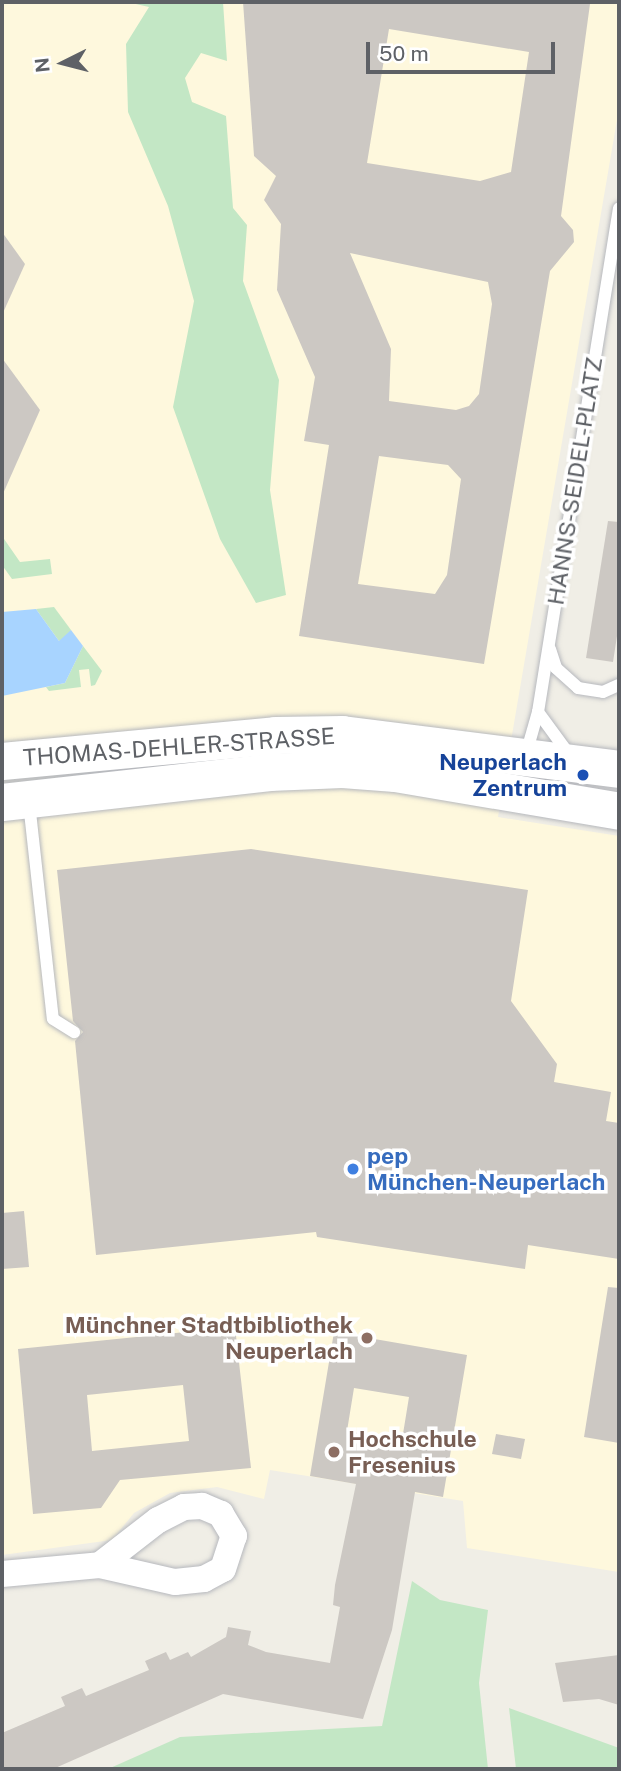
<!DOCTYPE html>
<html>
<head>
<meta charset="utf-8">
<style>
  body { margin:0 }
  #map { position:relative; width:621px; height:1771px; overflow:hidden; background:#f0eee6; font-family:"Public Sans",sans-serif }
  div>[style] { position:absolute }
  .commercial>* { inset:0; background:#fef8dd }
  .green>* { inset:0; background:#c3e7c5 }
  .water>* { inset:0; background:#a8d4ff }
  .building>* { inset:0; background:#ccc8c3 }
  .roads { filter:drop-shadow(0 0 2px #b6b8bd) drop-shadow(0 0 2px #b6b8bd) }
  .lane>* { height:12px; margin:-6px; padding:0 6px; transform-origin:6px; border-radius:6px; background:#fff }
  .street>* { height:26px; margin:-13px; padding:0 13px; transform-origin:13px; border-radius:13px; background:#fff }
  .secondary>* { height:37px; margin:-18.5px; padding:0 18.5px; transform-origin:18.5px; border-radius:18.5px; background:#fff }
  .dots>* { width:19px; height:19px; translate:-50% -50%; box-sizing:border-box; border:4px solid #fff; border-radius:50% }
  span { translate:-50% -50%; white-space:nowrap; text-align:center; line-height:1.15; -webkit-text-stroke:7px #fff; paint-order:stroke }
  .street-label { font-size:23px; color:#5e6166 }
  .transit-label { font-size:23px; color:#164399; font-weight:700 }
  .right { translate:-100% -50%; text-align:right }
  .shop-label { font-size:23px; color:#366cbe; font-weight:700 }
  .left { translate:0 -50%; text-align:left }
  .education-label { font-size:23px; color:#785e54; font-weight:700 }
  .frame { position:absolute; inset:0; border:4px solid #5e6166; pointer-events:none }
  .north { position:absolute; left:28px; top:28px; width:70px; height:70px; -webkit-text-stroke:5px #fff; paint-order:stroke; rotate:264deg; font-size:19px; font-weight:700; line-height:28px; text-align:center; color:#5e6166 }
  .north::after { content:''; display:block; margin:auto; width:24px; height:32px; background:#5e6166; clip-path:polygon(50% 0,100% 100%,50% 72%,0 100%) }
  .scale { position:absolute; left:366px; top:42px; width:189px; height:32px; box-sizing:border-box; border:4px solid #5e6166; border-top:0; padding-left:9px; font-size:21px; line-height:24px; white-space:nowrap; color:#5e6166; -webkit-text-stroke:5px #fff; paint-order:stroke }
</style>
</head>
<body>
<div id="map">
  <div class="commercial">
    <div style="clip-path:polygon(2px 2px,619px 2px,619px 108px,498px 817px,619px 836px,619px 1572px,467px 1548px,463px 1501px,270px 1470px,264px 1499px,217px 1487px,170px 1493px,134px 1513px,112px 1540px,2px 1555px)"></div>
  </div>
  <div class="green">
    <div style="clip-path:polygon(127px 2px,223px 2px,227px 61px,201px 53px,185px 78px,192px 102px,226px 116px,233px 208px,247px 225px,243px 281px,279px 380px,270px 490px,286px 595px,256px 603px,220px 539px,173px 407px,194px 301px,168px 206px,128px 112px,126px 44px,149px 7px)"></div>
    <div style="clip-path:polygon(2px 536px,20px 562px,50px 559px,52px 574px,12px 579px,2px 565px)"></div>
    <div style="clip-path:polygon(54px 607px,71px 630px,67px 639px,59px 641px,36px 609px)"></div>
    <div style="clip-path:polygon(83px 646px,102px 671px,95px 685px,91px 686px,89px 669px,79px 670px,81px 687px,49px 691px,46px 687px,65px 683px)"></div>
    <div style="clip-path:polygon(412px 1581px,440px 1600px,488px 1610px,479px 1683px,488px 1769px,108px 1769px,180px 1737px,382px 1726px)"></div>
    <div style="clip-path:polygon(509px 1708px,619px 1748px,619px 1769px,516px 1769px)"></div>
  </div>
  <div class="water">
    <div style="clip-path:polygon(36px 609px,59px 641px,71px 630px,83px 646px,65px 683px,2px 696px,2px 612px)"></div>
  </div>
  <div class="building">
    <div style="clip-path:polygon(evenodd,243px 2px,590px 4px,561px 216px,573px 230px,574px 242px,550px 271px,484px 664px,299px 636px,329px 445px,304px 441px,315px 377px,277px 290px,281px 224px,264px 200px,276px 176px,254px 156px,243px 2px,389px 29px,529px 52px,511px 172px,480px 181px,367px 163px,389px 29px,243px 2px,350px 253px,488px 282px,492px 304px,479px 394px,469px 406px,456px 410px,389px 401px,391px 349px,350px 253px,243px 2px,379px 456px,448px 465px,461px 479px,447px 575px,435px 594px,358px 584px,379px 456px)"></div>
    <div style="clip-path:polygon(2px 232px,25px 264px,2px 315px)"></div>
    <div style="clip-path:polygon(2px 358px,40px 410px,2px 496px)"></div>
    <div style="clip-path:polygon(608px 521px,619px 522px,619px 623px,613px 662px,586px 658px)"></div>
    <div style="clip-path:polygon(251px 849px,528px 890px,511px 1001px,557px 1064px,554px 1082px,611px 1092px,606px 1121px,619px 1123px,619px 1259px,528px 1245px,525px 1269px,317px 1237px,316px 1232px,96px 1255px,75px 1041px,83px 1032px,73px 1021px,57px 870px)"></div>
    <div style="clip-path:polygon(24px 1211px,29px 1267px,2px 1269px,2px 1213px)"></div>
    <div style="clip-path:polygon(608px 1287px,619px 1288px,619px 1443px,584px 1437px)"></div>
    <div style="clip-path:polygon(evenodd,235px 1327px,251px 1468px,120px 1480px,101px 1508px,33px 1514px,18px 1349px,235px 1327px,183px 1385px,189px 1441px,92px 1451px,87px 1395px,183px 1385px)"></div>
    <div style="clip-path:polygon(evenodd,334px 1332px,467px 1355px,443px 1497px,415px 1492px,392px 1630px,363px 1719px,223px 1694px,53px 1769px,2px 1769px,2px 1733px,65px 1706px,61px 1697px,82px 1688px,86px 1696px,149px 1670px,145px 1661px,166px 1652px,170px 1660px,188px 1652px,191px 1657px,226px 1637px,228px 1627px,251px 1631px,248px 1645px,266px 1652px,330px 1663px,340px 1607px,333px 1605px,335px 1585px,356px 1484px,310px 1476px,334px 1332px,354px 1388px,409px 1397px,402px 1440px,347px 1431px,354px 1388px)"></div>
    <div style="clip-path:polygon(496px 1434px,525px 1439px,521px 1459px,492px 1454px)"></div>
    <div style="clip-path:polygon(619px 1655px,619px 1705px,599px 1699px,563px 1702px,555px 1663px)"></div>
  </div>
  <div class="roads">
    <div class="lane">
      <div style="left:550px;top:649px;width:20px;rotate:72deg"></div>
      <div style="left:556px;top:668px;width:30px;rotate:42deg"></div>
      <div style="left:578px;top:688px;width:25px;rotate:9deg"></div>
      <div style="left:603px;top:692px;width:17px;rotate:-24deg"></div>
      <div style="left:538px;top:712px;width:51px;rotate:53.8deg"></div>
      <div style="left:526px;top:754px;width:44px;rotate:-74.1deg"></div>
      <div style="left:538px;top:712px;width:510px;rotate:-80.87deg"></div>
      <div style="left:29px;top:803px;width:217px;rotate:83.7deg"></div>
      <div style="left:53px;top:1019px;width:25px;rotate:32deg"></div>
    </div>
    <div class="street">
      <div style="left:2px;top:1574px;width:98px;rotate:-5.2deg"></div>
      <div style="left:100px;top:1565px;width:77px;rotate:12.8deg"></div>
      <div style="left:175px;top:1582px;width:29px;rotate:-6deg"></div>
      <div style="left:204px;top:1579px;width:21px;rotate:-28deg"></div>
      <div style="left:223px;top:1569px;width:35px;rotate:-72deg"></div>
      <div style="left:234px;top:1536px;width:26px;rotate:-121deg"></div>
      <div style="left:221px;top:1514px;width:21px;rotate:-157deg"></div>
      <div style="left:202px;top:1506px;width:18px;rotate:177deg"></div>
      <div style="left:184px;top:1507px;width:29px;rotate:153deg"></div>
      <div style="left:158px;top:1520px;width:73px;rotate:142.2deg"></div>
    </div>
    <div class="secondary">
      <div style="left:2px;top:761px;width:274px;rotate:-5.4deg"></div>
      <div style="left:275px;top:735px;width:67px;rotate:-0.9deg"></div>
      <div style="left:342px;top:734px;width:279px;rotate:7.2deg"></div>
      <div style="left:2px;top:802px;width:269px;rotate:-6.4deg"></div>
      <div style="left:269px;top:772px;width:73px;rotate:-2.4deg"></div>
      <div style="left:342px;top:769px;width:53px;rotate:4.3deg"></div>
      <div style="left:395px;top:773px;width:227px;rotate:9.6deg"></div>
    </div>
  </div>
  <div class="dots">
    <div style="left:583px;top:775px;background:#1a4fb4"></div>
    <div style="left:353px;top:1169px;background:#3f7fe0"></div>
    <div style="left:367px;top:1338px;background:#8d6e63"></div>
    <div style="left:334px;top:1452px;background:#8d6e63"></div>
  </div>
  <div class="street-label">
    <span style="left:575px;top:481px;rotate:-81deg">HANNS-SEIDEL-PLATZ</span>
    <span style="left:179px;top:747px;rotate:-4deg">THOMAS-DEHLER-STRASSE</span>
  </div>
  <div class="transit-label">
    <span class="right" style="left:567px;top:775px">Neuperlach<br>Zentrum</span>
  </div>
  <div class="shop-label">
    <span class="left" style="left:367px;top:1169px">pep<br>München-Neuperlach</span>
  </div>
  <div class="education-label">
    <span class="right" style="left:353px;top:1338px">Münchner Stadtbibliothek<br>Neuperlach</span>
    <span class="left" style="left:348px;top:1452px">Hochschule<br>Fresenius</span>
  </div>
  <div class="frame"></div>
  <div class="north">N</div>
  <div class="scale">50 m</div>
</div>
</body>
</html>
